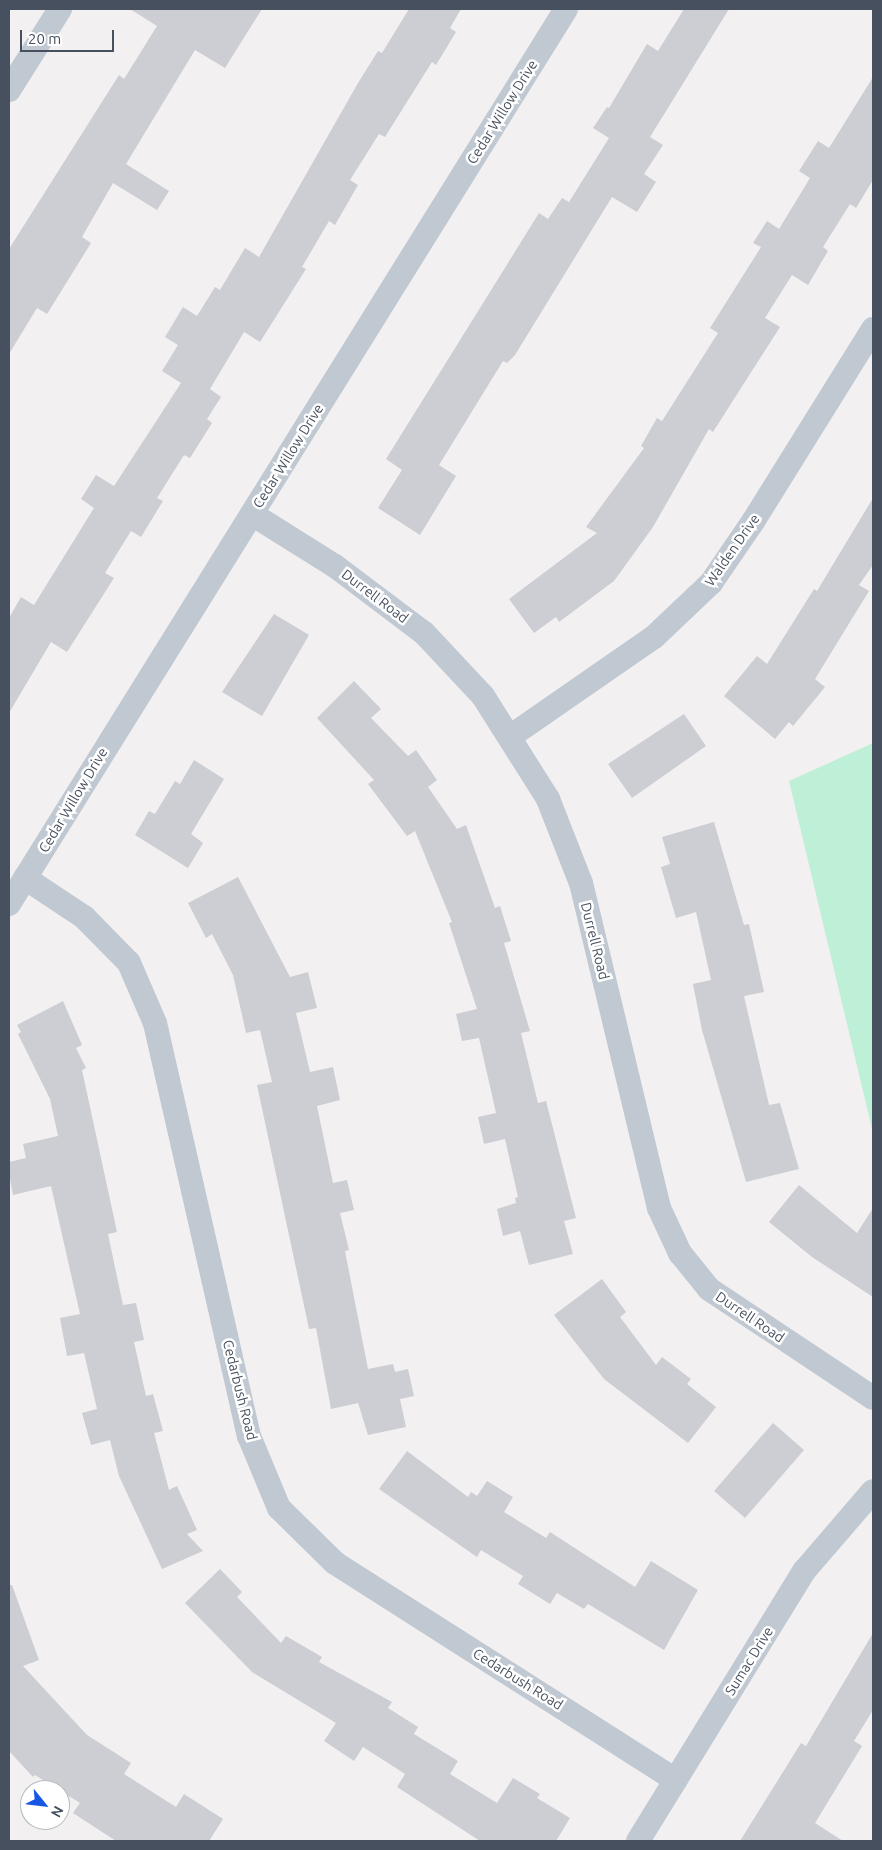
<!DOCTYPE html>
<html>
<head>
<meta charset="utf-8">
<style>
  body { margin:0 }
  #map { position:relative; width:882px; height:1850px; overflow:hidden; background:#f2f0f0; font-family:Ubuntu,sans-serif }
  div>[style] { position:absolute }
  .green>* { inset:0; background:#bef0d7 }
  .building>* { inset:0; background:#ccced4 }
  .street>* { height:24px; margin:-12px; padding:0 12px; transform-origin:12px; border-radius:12px; background:#c0c8d2 }
  span { translate:-50% -50%; white-space:nowrap; text-align:center; line-height:1.15; -webkit-text-stroke:5px #fff; paint-order:stroke }
  .street-label { font-size:14px; color:#47505e }
  .frame { position:absolute; inset:0; border:10px solid #47505e; pointer-events:none }
  .north { position:absolute; left:20px; top:1780px; width:50px; height:50px; box-sizing:border-box; background:#fff; border:1px solid #b5b9bf; border-radius:50%; rotate:119deg; font-size:14px; font-weight:700; line-height:20px; text-align:center; color:#47505e }
  .north::after { content:''; display:block; margin:auto; width:18px; height:22px; background:#1657e6; clip-path:polygon(50% 0,100% 100%,50% 72%,0 100%) }
  .scale { position:absolute; left:20px; top:30px; width:94px; height:22px; box-sizing:border-box; border:2px solid #47505e; border-top:0; padding-left:6px; font-size:15px; line-height:18px; white-space:nowrap; color:#47505e; -webkit-text-stroke:4px #fff; paint-order:stroke }
</style>
</head>
<body>
<div id="map">
  <div class="green">
    <div style="clip-path:polygon(873px 743px,873px 1133px,789px 781px)"></div>
  </div>
  <div class="building">
    <div style="clip-path:polygon(130px 9px,262px 9px,225px 68px,195px 50px,126px 164px,169px 191px,157px 210px,113px 183px,82px 237px,91px 243px,47px 314px,37px 308px,9px 354px,9px 249px,119px 75px,124px 79px,157px 26px)"></div>
    <div style="clip-path:polygon(409px 9px,461px 9px,450px 28px,456px 32px,436px 65px,432px 62px,385px 137px,379px 134px,350px 180px,358px 185px,335px 225px,329px 221px,302px 267px,306px 269px,260px 342px,244px 332px,210px 389px,221px 397px,207px 419px,212px 423px,190px 458px,184px 455px,157px 498px,163px 501px,141px 537px,131px 531px,105px 573px,114px 578px,67px 652px,51px 642px,9px 713px,9px 618px,21px 597px,34px 605px,94px 508px,81px 499px,96px 475px,114px 486px,181px 383px,162px 371px,178px 345px,165px 337px,183px 307px,197px 316px,215px 287px,220px 290px,245px 248px,259px 257px,358px 83px,378px 51px,382px 53px)"></div>
    <div style="clip-path:polygon(684px 9px,729px 9px,650px 137px,663px 145px,644px 174px,656px 182px,637px 212px,612px 197px,515px 355px,507px 363px,503px 361px,439px 465px,456px 476px,420px 535px,378px 508px,402px 470px,386px 459px,539px 213px,548px 219px,562px 198px,569px 202px,609px 138px,593px 128px,607px 107px,609px 108px,647px 44px,658px 51px)"></div>
    <div style="clip-path:polygon(873px 77px,873px 180px,856px 208px,850px 204px,823px 247px,828px 251px,808px 285px,792px 275px,765px 318px,780px 327px,713px 432px,709px 429px,653px 527px,614px 581px,559px 622px,556px 617px,534px 633px,509px 599px,597px 533px,586px 527px,644px 448px,641px 446px,657px 418px,662px 421px,718px 333px,710px 328px,761px 247px,753px 243px,767px 221px,779px 229px,810px 178px,799px 171px,818px 141px,829px 148px)"></div>
    <div style="clip-path:polygon(873px 498px,873px 565px,859px 585px,869px 591px,815px 679px,825px 687px,793px 726px,789px 722px,775px 739px,724px 696px,757px 656px,767px 664px,814px 589px,817px 591px)"></div>
    <div style="clip-path:polygon(274px 614px,309px 635px,262px 716px,222px 692px)"></div>
    <div style="clip-path:polygon(354px 681px,381px 709px,371px 718px,408px 756px,416px 750px,437px 780px,428px 787px,457px 829px,466px 825px,495px 908px,500px 906px,511px 941px,504px 943px,530px 1031px,521px 1033px,538px 1103px,546px 1101px,576px 1218px,564px 1221px,573px 1254px,529px 1265px,520px 1231px,503px 1236px,497px 1209px,516px 1203px,515px 1198px,518px 1197px,505px 1139px,484px 1144px,478px 1117px,496px 1113px,479px 1038px,462px 1041px,456px 1014px,477px 1009px,449px 923px,452px 922px,415px 831px,407px 836px,368px 784px,374px 780px,317px 718px)"></div>
    <div style="clip-path:polygon(684px 714px,706px 746px,632px 798px,608px 764px)"></div>
    <div style="clip-path:polygon(194px 760px,224px 779px,191px 834px,203px 843px,188px 868px,135px 835px,149px 811px,155px 814px,175px 781px,180px 784px)"></div>
    <div style="clip-path:polygon(714px 822px,744px 925px,749px 924px,764px 992px,744px 996px,769px 1105px,780px 1103px,799px 1169px,746px 1182px,702px 1030px,693px 984px,711px 980px,696px 912px,676px 918px,661px 867px,670px 864px,662px 837px)"></div>
    <div style="clip-path:polygon(238px 877px,290px 977px,308px 972px,317px 1008px,296px 1013px,310px 1072px,333px 1067px,340px 1100px,317px 1106px,333px 1183px,347px 1180px,354px 1210px,340px 1213px,349px 1250px,345px 1251px,368px 1369px,393px 1364px,395px 1372px,408px 1369px,414px 1396px,400px 1399px,406px 1427px,368px 1435px,358px 1403px,331px 1409px,316px 1328px,309px 1329px,257px 1085px,272px 1082px,260px 1030px,246px 1033px,233px 975px,212px 934px,206px 938px,188px 903px)"></div>
    <div style="clip-path:polygon(63px 1001px,82px 1045px,76px 1048px,86px 1068px,82px 1070px,117px 1232px,108px 1234px,123px 1305px,136px 1303px,144px 1340px,134px 1342px,146px 1396px,153px 1394px,163px 1431px,154px 1433px,169px 1490px,177px 1486px,197px 1530px,187px 1534px,203px 1551px,162px 1569px,119px 1476px,110px 1440px,91px 1445px,82px 1413px,97px 1409px,84px 1353px,67px 1356px,60px 1318px,80px 1314px,51px 1186px,13px 1195px,9px 1173px,9px 1162px,26px 1158px,23px 1144px,58px 1136px,50px 1099px,18px 1034px,21px 1032px,17px 1025px)"></div>
    <div style="clip-path:polygon(799px 1185px,857px 1233px,873px 1208px,873px 1297px,812px 1257px,769px 1222px)"></div>
    <div style="clip-path:polygon(602px 1279px,626px 1312px,620px 1317px,656px 1365px,662px 1357px,691px 1379px,687px 1384px,716px 1407px,688px 1443px,604px 1379px,554px 1315px)"></div>
    <div style="clip-path:polygon(773px 1423px,804px 1450px,745px 1518px,714px 1491px)"></div>
    <div style="clip-path:polygon(407px 1451px,468px 1497px,471px 1492px,477px 1496px,487px 1481px,513px 1497px,504px 1512px,546px 1538px,550px 1532px,635px 1587px,651px 1561px,698px 1590px,664px 1650px,588px 1604px,584px 1609px,557px 1593px,550px 1604px,518px 1584px,523px 1576px,481px 1550px,477px 1557px,379px 1489px)"></div>
    <div style="clip-path:polygon(220px 1569px,242px 1592px,237px 1597px,281px 1643px,286px 1636px,322px 1657px,319px 1662px,392px 1702px,388px 1708px,418px 1727px,414px 1734px,458px 1761px,450px 1774px,497px 1803px,513px 1778px,540px 1794px,537px 1798px,570px 1818px,556px 1841px,480px 1841px,397px 1787px,405px 1774px,363px 1747px,354px 1761px,324px 1741px,336px 1723px,252px 1672px,185px 1603px)"></div>
    <div style="clip-path:polygon(9px 1585px,12px 1585px,39px 1660px,23px 1666px,87px 1735px,131px 1763px,124px 1774px,176px 1807px,184px 1794px,223px 1819px,209px 1841px,116px 1841px,73px 1813px,80px 1803px,35px 1775px,33px 1777px,9px 1751px)"></div>
    <div style="clip-path:polygon(873px 1633px,873px 1710px,854px 1741px,862px 1746px,815px 1823px,843px 1841px,740px 1841px,801px 1743px,806px 1746px)"></div>
  </div>
  <div class="street">
    <div style="left:9px;top:90px;width:96px;rotate:-57.8deg"></div>
    <div style="left:252px;top:514px;width:98px;rotate:32.1deg"></div>
    <div style="left:335px;top:566px;width:111px;rotate:37deg"></div>
    <div style="left:424px;top:633px;width:86px;rotate:46.9deg"></div>
    <div style="left:483px;top:696px;width:122px;rotate:57.7deg"></div>
    <div style="left:548px;top:799px;width:90px;rotate:68.6deg"></div>
    <div style="left:581px;top:883px;width:334px;rotate:76.5deg"></div>
    <div style="left:659px;top:1208px;width:50px;rotate:65deg"></div>
    <div style="left:680px;top:1253px;width:46px;rotate:51.1deg"></div>
    <div style="left:709px;top:1289px;width:197px;rotate:33.6deg"></div>
    <div style="left:511px;top:736px;width:174px;rotate:-34.7deg"></div>
    <div style="left:654px;top:637px;width:79px;rotate:-43.5deg"></div>
    <div style="left:711px;top:583px;width:76px;rotate:-55.7deg"></div>
    <div style="left:754px;top:520px;width:225px;rotate:-58.1deg"></div>
    <div style="left:25px;top:878px;width:71px;rotate:33.5deg"></div>
    <div style="left:84px;top:917px;width:64px;rotate:45.6deg"></div>
    <div style="left:129px;top:963px;width:65px;rotate:66.6deg"></div>
    <div style="left:155px;top:1023px;width:424px;rotate:77.2deg"></div>
    <div style="left:249px;top:1436px;width:78px;rotate:67.4deg"></div>
    <div style="left:279px;top:1508px;width:78px;rotate:44.5deg"></div>
    <div style="left:335px;top:1563px;width:404px;rotate:32.5deg"></div>
    <div style="left:9px;top:904px;width:1054px;rotate:-58.1deg"></div>
    <div style="left:638px;top:1841px;width:318px;rotate:-58.4deg"></div>
    <div style="left:805px;top:1570px;width:104px;rotate:-49.3deg"></div>
  </div>
  <div class="street-label">
    <span style="left:502px;top:112px;rotate:-58deg">Cedar Willow Drive</span>
    <span style="left:288px;top:456px;rotate:-58deg">Cedar Willow Drive</span>
    <span style="left:732px;top:550px;rotate:-55deg">Walden Drive</span>
    <span style="left:375px;top:596px;rotate:37deg">Durrell Road</span>
    <span style="left:73px;top:800px;rotate:-59deg">Cedar Willow Drive</span>
    <span style="left:595px;top:941px;rotate:76deg">Durrell Road</span>
    <span style="left:750px;top:1317px;rotate:34deg">Durrell Road</span>
    <span style="left:240px;top:1390px;rotate:76deg">Cedarbush Road</span>
    <span style="left:749px;top:1661px;rotate:-58deg">Sumac Drive</span>
    <span style="left:518px;top:1679px;rotate:32deg">Cedarbush Road</span>
  </div>
  <div class="frame"></div>
  <div class="north">N</div>
  <div class="scale">20 m</div>
</div>
</body>
</html>
